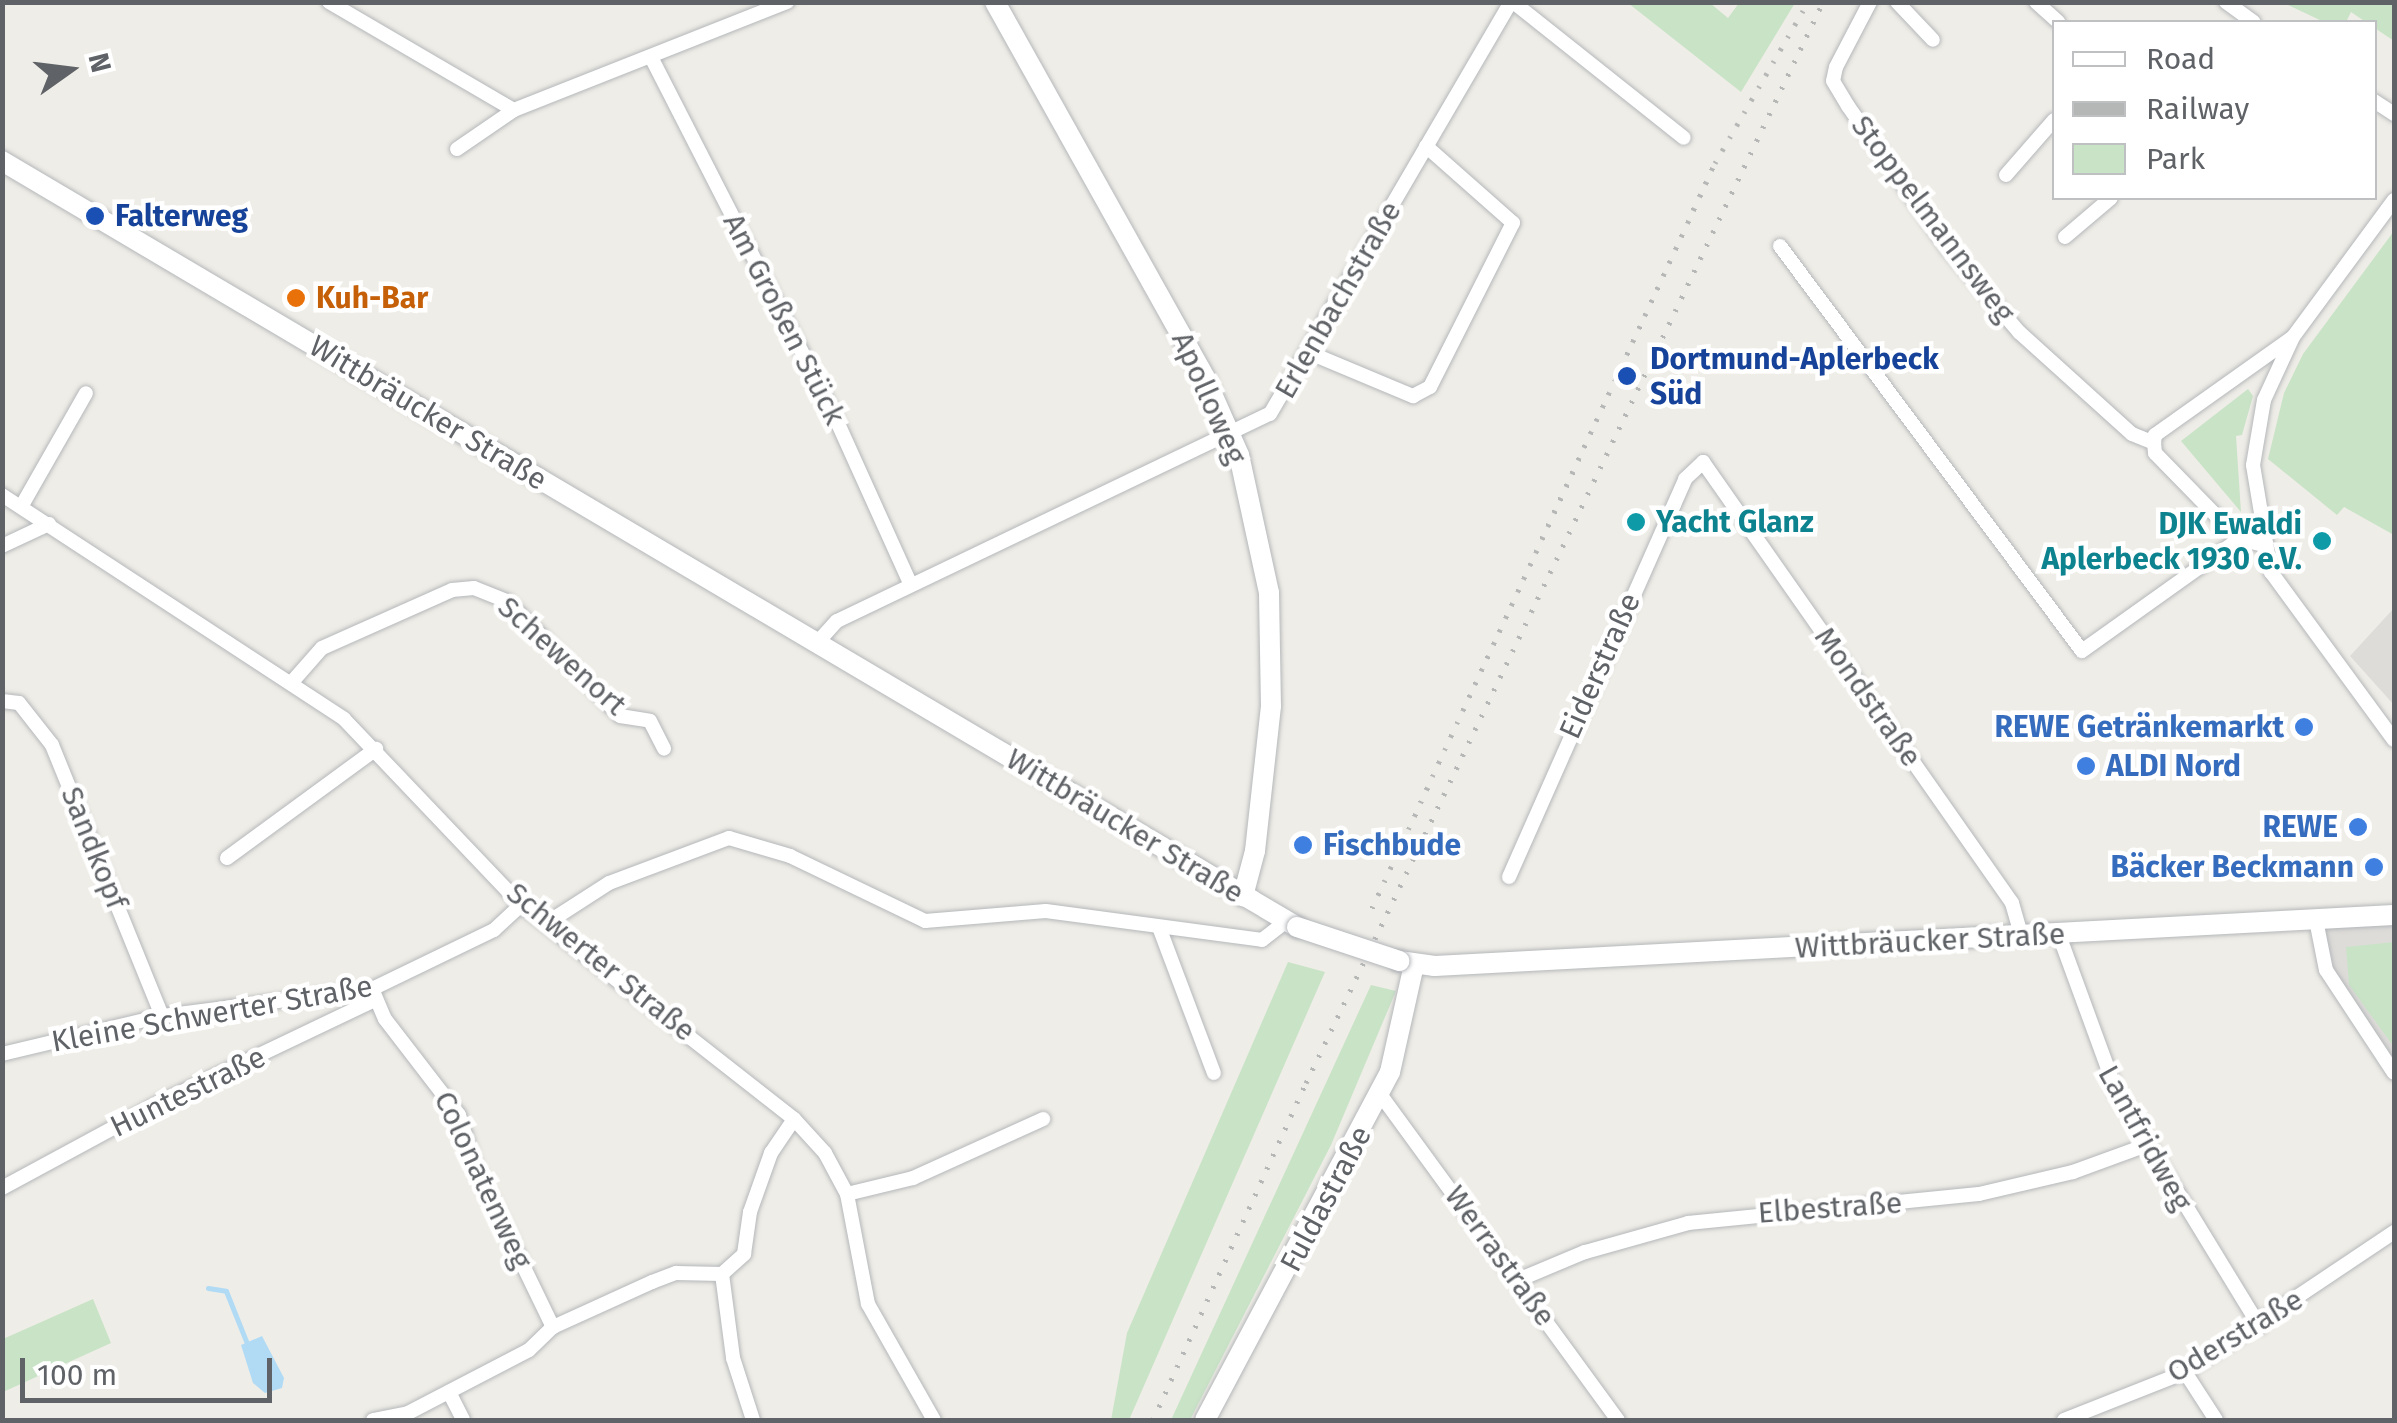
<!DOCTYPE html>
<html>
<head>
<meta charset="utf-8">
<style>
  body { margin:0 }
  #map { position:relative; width:2397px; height:1423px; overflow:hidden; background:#efede7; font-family:"Fira Sans",sans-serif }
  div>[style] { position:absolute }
  .industrial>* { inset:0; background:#dedcd9 }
  .green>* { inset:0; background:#c9e3c7 }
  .water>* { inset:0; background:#b1dbf5 }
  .stream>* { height:5px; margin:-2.5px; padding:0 2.5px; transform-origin:2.5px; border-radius:2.5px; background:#b1dbf5 }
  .roads { filter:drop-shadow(0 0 2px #b4b7ba) drop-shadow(0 0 2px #b4b7ba) }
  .street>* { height:14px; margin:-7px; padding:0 7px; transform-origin:7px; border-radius:7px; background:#fff }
  .secondary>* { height:20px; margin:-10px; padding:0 10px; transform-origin:10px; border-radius:10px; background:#fff }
  .rail>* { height:5px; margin-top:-2.5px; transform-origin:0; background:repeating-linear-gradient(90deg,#b5b6b6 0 2.5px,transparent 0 14.5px) }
  .bridges { filter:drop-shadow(0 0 2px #b3b6ba) drop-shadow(0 0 2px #b3b6ba) }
  .secondary-bridge>* { height:20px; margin:-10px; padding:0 10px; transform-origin:10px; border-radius:10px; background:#fff }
  .dots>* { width:28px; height:28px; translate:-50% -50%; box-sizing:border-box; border:5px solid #fff; border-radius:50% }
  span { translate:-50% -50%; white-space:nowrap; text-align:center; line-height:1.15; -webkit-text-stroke:9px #fff; paint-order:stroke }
  .transit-label { font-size:30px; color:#164399; font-weight:700 }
  .left { translate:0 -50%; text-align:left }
  .street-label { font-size:30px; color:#5f6266 }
  .food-label { font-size:30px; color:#c56008; font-weight:700 }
  .culture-label { font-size:30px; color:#0d838f; font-weight:700 }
  .right { translate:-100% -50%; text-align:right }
  .shop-label { font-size:30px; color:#366cbe; font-weight:700 }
  .frame { position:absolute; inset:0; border:5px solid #5f6266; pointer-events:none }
  .legend { position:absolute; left:2052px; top:20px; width:325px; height:180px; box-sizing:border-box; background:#fff; border:2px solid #bfc0c2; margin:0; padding:12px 18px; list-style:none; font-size:30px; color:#5f6266 }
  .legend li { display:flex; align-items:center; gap:20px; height:50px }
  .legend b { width:50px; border:2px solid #bfc0c2 }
  .north { position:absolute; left:20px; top:20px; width:100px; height:100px; -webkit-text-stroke:8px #fff; paint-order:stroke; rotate:76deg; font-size:28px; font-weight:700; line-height:40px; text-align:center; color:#5f6266 }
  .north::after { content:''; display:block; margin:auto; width:35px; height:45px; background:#5f6266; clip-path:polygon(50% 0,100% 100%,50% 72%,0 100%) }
  .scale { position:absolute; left:20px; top:1358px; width:252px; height:45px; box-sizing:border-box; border:5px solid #5f6266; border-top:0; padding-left:12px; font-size:30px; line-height:35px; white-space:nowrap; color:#5f6266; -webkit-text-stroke:8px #fff; paint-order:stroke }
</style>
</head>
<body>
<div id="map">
  <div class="industrial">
    <div style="clip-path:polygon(2394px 608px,2394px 705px,2350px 656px)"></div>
    <div style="clip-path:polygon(2394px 915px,2394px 1073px,2333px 984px,2316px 920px)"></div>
  </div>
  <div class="green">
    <div style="clip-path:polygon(1628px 3px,1710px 3px,1728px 18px,1739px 3px,1795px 3px,1741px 92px)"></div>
    <div style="clip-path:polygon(2284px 3px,2394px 3px,2394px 41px,2351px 12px,2346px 22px,2324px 22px)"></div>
    <div style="clip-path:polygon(2394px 231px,2394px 535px,2344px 507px,2337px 515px,2268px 459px,2284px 393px,2303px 354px)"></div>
    <div style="clip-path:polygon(2248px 389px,2253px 396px,2242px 435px,2236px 436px,2241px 512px,2181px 441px)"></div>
    <div style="clip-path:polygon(2394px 942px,2394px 1047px,2349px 985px,2346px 947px)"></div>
    <div style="clip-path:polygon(1288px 962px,1325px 972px,1129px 1420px,1111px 1420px,1127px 1333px)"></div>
    <div style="clip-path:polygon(1371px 985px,1396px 991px,1331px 1145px,1190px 1420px,1171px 1420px)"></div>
    <div style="clip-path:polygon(93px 1299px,111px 1343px,3px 1392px,3px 1339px)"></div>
  </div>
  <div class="water">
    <div style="clip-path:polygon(262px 1336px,284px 1378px,282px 1388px,265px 1393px,253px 1383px,241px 1345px)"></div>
  </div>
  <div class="stream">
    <div style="left:208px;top:1288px;width:18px;rotate:9deg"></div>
    <div style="left:226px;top:1291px;width:54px;rotate:68.2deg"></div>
  </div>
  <div class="roads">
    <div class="street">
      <div style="left:329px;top:2px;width:214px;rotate:30.3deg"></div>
      <div style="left:1513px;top:2px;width:218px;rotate:38.5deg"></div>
      <div style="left:1870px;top:2px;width:73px;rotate:117.6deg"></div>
      <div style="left:1836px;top:67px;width:14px;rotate:102deg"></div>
      <div style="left:1833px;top:81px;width:29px;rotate:59deg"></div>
      <div style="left:1848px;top:106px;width:176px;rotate:55deg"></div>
      <div style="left:1949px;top:250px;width:108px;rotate:49.5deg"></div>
      <div style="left:2019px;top:332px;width:152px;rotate:42.1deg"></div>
      <div style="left:2132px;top:434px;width:24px;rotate:22deg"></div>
      <div style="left:1897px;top:2px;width:52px;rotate:46.5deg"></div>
      <div style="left:2036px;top:2px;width:30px;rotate:42deg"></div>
      <div style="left:2226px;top:2px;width:34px;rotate:36deg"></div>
      <div style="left:651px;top:57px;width:394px;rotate:62.9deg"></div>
      <div style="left:831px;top:408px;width:194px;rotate:65.7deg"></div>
      <div style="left:2374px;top:101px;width:24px;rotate:33deg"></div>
      <div style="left:457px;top:149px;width:69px;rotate:-34.4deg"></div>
      <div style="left:514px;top:110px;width:294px;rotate:-21.6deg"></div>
      <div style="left:2006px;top:175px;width:73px;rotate:-48.9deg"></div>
      <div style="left:2394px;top:200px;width:170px;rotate:126.4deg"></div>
      <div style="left:2293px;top:337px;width:69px;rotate:114.7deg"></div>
      <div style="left:2264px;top:400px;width:66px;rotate:99.6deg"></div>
      <div style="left:2253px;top:465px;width:109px;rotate:80.5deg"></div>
      <div style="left:2271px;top:572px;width:208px;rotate:53.8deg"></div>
      <div style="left:2065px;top:237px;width:60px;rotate:-40.3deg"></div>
      <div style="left:1780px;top:246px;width:505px;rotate:53.29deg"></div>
      <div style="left:2082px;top:651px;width:193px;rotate:-35.5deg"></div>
      <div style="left:1310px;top:353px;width:112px;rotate:22.7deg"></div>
      <div style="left:1413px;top:396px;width:19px;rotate:-28deg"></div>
      <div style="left:1430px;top:387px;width:184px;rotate:-63.2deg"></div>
      <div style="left:1513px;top:223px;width:116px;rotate:-138.5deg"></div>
      <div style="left:2154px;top:443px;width:8px;rotate:-83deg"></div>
      <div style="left:2155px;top:435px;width:169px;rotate:-35.4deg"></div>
      <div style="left:2154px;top:443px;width:10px;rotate:84deg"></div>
      <div style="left:2155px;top:453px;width:120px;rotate:45.7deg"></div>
      <div style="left:2239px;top:539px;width:25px;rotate:14deg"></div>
      <div style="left:2px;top:495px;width:409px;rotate:33.2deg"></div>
      <div style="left:344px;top:719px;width:257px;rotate:46.4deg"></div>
      <div style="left:521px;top:905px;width:347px;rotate:38.1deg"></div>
      <div style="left:794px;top:1119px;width:46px;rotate:47.6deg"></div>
      <div style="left:825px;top:1153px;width:47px;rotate:61.8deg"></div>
      <div style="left:847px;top:1194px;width:112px;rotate:79.2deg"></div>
      <div style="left:868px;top:1304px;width:133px;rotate:60.4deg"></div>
      <div style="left:21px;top:507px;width:131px;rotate:-60.3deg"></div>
      <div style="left:2px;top:546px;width:52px;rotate:-25.1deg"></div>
      <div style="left:816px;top:644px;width:31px;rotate:-48deg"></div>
      <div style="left:837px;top:621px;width:480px;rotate:-25.6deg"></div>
      <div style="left:1270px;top:414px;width:477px;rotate:-59.7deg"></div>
      <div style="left:292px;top:682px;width:45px;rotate:-48.6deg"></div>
      <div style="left:322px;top:648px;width:142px;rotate:-24deg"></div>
      <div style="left:452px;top:590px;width:22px;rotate:-5deg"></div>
      <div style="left:474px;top:588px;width:35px;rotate:22deg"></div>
      <div style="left:507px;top:601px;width:161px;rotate:45.5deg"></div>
      <div style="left:620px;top:716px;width:30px;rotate:9deg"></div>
      <div style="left:650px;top:721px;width:31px;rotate:63deg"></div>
      <div style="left:2px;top:701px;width:17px;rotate:7deg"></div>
      <div style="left:19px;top:703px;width:53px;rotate:51.8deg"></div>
      <div style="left:52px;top:745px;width:292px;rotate:67.9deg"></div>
      <div style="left:227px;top:858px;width:185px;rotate:-36.2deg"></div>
      <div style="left:1509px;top:877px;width:435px;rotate:-66.1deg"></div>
      <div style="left:1685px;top:479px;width:25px;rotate:-43deg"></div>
      <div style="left:1703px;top:462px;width:538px;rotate:54.98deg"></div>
      <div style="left:2012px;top:903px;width:35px;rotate:74deg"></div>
      <div style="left:2316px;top:920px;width:51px;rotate:78.7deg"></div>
      <div style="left:2326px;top:970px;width:123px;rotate:56.6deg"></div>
      <div style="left:547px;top:923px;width:74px;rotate:-32.8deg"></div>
      <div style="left:609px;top:883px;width:128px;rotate:-20.6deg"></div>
      <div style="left:729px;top:838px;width:64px;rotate:16.4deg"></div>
      <div style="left:790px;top:856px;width:150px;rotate:25.7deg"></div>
      <div style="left:925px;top:921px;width:121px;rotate:-4.7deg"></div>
      <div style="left:1046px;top:911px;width:218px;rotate:7.6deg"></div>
      <div style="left:1262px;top:940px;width:29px;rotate:-38deg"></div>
      <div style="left:1159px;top:927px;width:156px;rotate:69.4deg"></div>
      <div style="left:2059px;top:935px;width:166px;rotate:69.9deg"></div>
      <div style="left:2116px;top:1091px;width:276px;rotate:58.6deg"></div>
      <div style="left:373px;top:991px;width:30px;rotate:67deg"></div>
      <div style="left:385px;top:1019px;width:121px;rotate:52.4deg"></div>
      <div style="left:459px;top:1115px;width:53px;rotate:72.6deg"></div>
      <div style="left:475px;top:1166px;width:179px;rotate:64.2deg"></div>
      <div style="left:2px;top:1054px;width:164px;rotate:-13.4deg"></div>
      <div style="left:162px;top:1016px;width:212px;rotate:-7.3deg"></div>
      <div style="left:372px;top:989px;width:136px;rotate:-25.8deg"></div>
      <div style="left:494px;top:930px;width:37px;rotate:-43deg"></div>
      <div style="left:1380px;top:1094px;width:404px;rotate:53.9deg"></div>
      <div style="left:2px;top:1188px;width:185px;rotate:-28.4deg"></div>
      <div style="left:165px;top:1100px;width:233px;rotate:-25.5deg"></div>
      <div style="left:847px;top:1194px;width:68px;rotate:-13.6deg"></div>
      <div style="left:913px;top:1178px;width:143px;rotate:-24.4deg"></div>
      <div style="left:722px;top:1274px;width:85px;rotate:82.5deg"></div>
      <div style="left:733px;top:1358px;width:65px;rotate:72.1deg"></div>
      <div style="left:1518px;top:1280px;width:73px;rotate:-22.7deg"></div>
      <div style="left:1585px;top:1252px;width:107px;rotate:-15.7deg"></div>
      <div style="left:1688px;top:1223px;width:292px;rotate:-5.7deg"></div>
      <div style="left:1979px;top:1194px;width:97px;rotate:-13.2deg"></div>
      <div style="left:2073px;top:1172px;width:76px;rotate:-20.1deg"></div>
      <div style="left:2185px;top:1372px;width:57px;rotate:57.1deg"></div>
      <div style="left:449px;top:1392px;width:31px;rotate:63deg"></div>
      <div style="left:373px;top:1420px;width:36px;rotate:-11deg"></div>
      <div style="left:408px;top:1413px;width:136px;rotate:-27.5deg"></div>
      <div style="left:529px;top:1350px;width:33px;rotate:-44deg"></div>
      <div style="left:553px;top:1327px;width:109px;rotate:-24.4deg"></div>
      <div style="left:652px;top:1282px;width:26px;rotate:-21deg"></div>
      <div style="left:676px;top:1273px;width:46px;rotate:1.2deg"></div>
      <div style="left:722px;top:1274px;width:30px;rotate:-42deg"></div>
      <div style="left:744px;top:1254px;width:42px;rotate:-81.9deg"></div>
      <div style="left:750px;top:1212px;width:63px;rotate:-70.4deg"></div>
      <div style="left:771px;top:1153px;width:41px;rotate:-55.9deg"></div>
      <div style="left:2064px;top:1420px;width:130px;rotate:-21.6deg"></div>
      <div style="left:2185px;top:1372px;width:252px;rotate:-33.8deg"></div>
    </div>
    <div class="secondary">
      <div style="left:995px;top:2px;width:431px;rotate:60.8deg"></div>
      <div style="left:1205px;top:378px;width:84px;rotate:66.2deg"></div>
      <div style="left:1239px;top:455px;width:141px;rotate:77.7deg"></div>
      <div style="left:1269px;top:593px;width:113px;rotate:89deg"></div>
      <div style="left:1271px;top:706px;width:146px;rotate:96.3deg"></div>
      <div style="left:1255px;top:851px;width:47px;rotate:104.9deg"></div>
      <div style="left:2px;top:161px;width:1505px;rotate:30.6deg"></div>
      <div style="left:1399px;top:961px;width:36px;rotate:8deg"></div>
      <div style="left:1435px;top:966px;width:960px;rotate:-3.04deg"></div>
      <div style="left:1205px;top:1420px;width:394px;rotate:-62deg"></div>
      <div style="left:1390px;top:1072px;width:110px;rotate:-77.4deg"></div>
    </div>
  </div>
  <div class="rail">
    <div style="left:1372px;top:908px;width:820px;rotate:-65.28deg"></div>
    <div style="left:1715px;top:163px;width:186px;rotate:-60deg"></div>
    <div style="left:1153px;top:1420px;width:370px;rotate:-65.6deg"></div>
    <div style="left:1306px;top:1083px;width:1198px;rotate:-64.44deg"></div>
  </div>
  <div class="bridges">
    <div class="secondary-bridge">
      <div style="left:1297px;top:927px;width:108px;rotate:18.4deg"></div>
    </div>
  </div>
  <div class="dots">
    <div style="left:95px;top:216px;background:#1a4fb4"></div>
    <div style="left:296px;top:298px;background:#e8710a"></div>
    <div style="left:1627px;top:376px;background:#1a4fb4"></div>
    <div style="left:1636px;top:522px;background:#0f9aa8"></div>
    <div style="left:2322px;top:541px;background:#0f9aa8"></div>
    <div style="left:2304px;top:727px;background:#3f7fe0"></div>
    <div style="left:2086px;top:766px;background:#3f7fe0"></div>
    <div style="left:2358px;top:827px;background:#3f7fe0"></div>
    <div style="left:1303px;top:845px;background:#3f7fe0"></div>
    <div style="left:2374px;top:867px;background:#3f7fe0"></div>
  </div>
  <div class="transit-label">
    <span class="left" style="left:115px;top:216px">Falterweg</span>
    <span class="left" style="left:1650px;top:376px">Dortmund-Aplerbeck<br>Süd</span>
  </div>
  <div class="street-label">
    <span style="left:1933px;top:219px;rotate:53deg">Stoppelmannsweg</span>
    <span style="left:1338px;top:300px;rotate:-60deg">Erlenbachstraße</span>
    <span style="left:784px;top:319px;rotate:63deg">Am Großen Stück</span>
    <span style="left:1209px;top:398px;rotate:66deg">Apolloweg</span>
    <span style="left:428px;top:413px;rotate:31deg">Wittbräucker Straße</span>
    <span style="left:562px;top:656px;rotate:42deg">Schewenort</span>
    <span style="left:1600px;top:666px;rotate:-66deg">Eiderstraße</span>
    <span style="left:1868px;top:697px;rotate:55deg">Mondstraße</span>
    <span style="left:1125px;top:826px;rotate:31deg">Wittbräucker Straße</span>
    <span style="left:94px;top:848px;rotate:68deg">Sandkopf</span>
    <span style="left:1930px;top:941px;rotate:-3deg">Wittbräucker Straße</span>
    <span style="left:601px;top:962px;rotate:39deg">Schwerter Straße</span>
    <span style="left:212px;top:1014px;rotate:-10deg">Kleine Schwerter Straße</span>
    <span style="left:188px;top:1092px;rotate:-26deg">Huntestraße</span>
    <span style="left:2145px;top:1138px;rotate:61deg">Lantfridweg</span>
    <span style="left:483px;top:1180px;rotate:65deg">Colonatenweg</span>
    <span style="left:1326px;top:1199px;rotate:-62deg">Fuldastraße</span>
    <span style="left:1830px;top:1208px;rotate:-4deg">Elbestraße</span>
    <span style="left:1500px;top:1256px;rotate:54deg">Werrastraße</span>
    <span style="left:2235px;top:1336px;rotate:-31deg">Oderstraße</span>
  </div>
  <div class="food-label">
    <span class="left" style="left:316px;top:298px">Kuh-Bar</span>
  </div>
  <div class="culture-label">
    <span class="left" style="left:1656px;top:522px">Yacht Glanz</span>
    <span class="right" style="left:2302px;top:541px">DJK Ewaldi<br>Aplerbeck 1930 e.V.</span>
  </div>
  <div class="shop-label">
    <span class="right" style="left:2284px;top:727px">REWE Getränkemarkt</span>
    <span class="left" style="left:2106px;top:766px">ALDI Nord</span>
    <span class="right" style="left:2338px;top:827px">REWE</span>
    <span class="left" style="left:1323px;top:845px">Fischbude</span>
    <span class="right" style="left:2354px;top:867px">Bäcker Beckmann</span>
  </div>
  <div class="frame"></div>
  <ul class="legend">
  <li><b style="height:12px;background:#fff"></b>Road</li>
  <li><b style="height:12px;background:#b5b6b6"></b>Railway</li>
  <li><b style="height:28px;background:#c9e3c7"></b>Park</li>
  </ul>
  <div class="north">N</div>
  <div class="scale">100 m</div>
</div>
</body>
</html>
